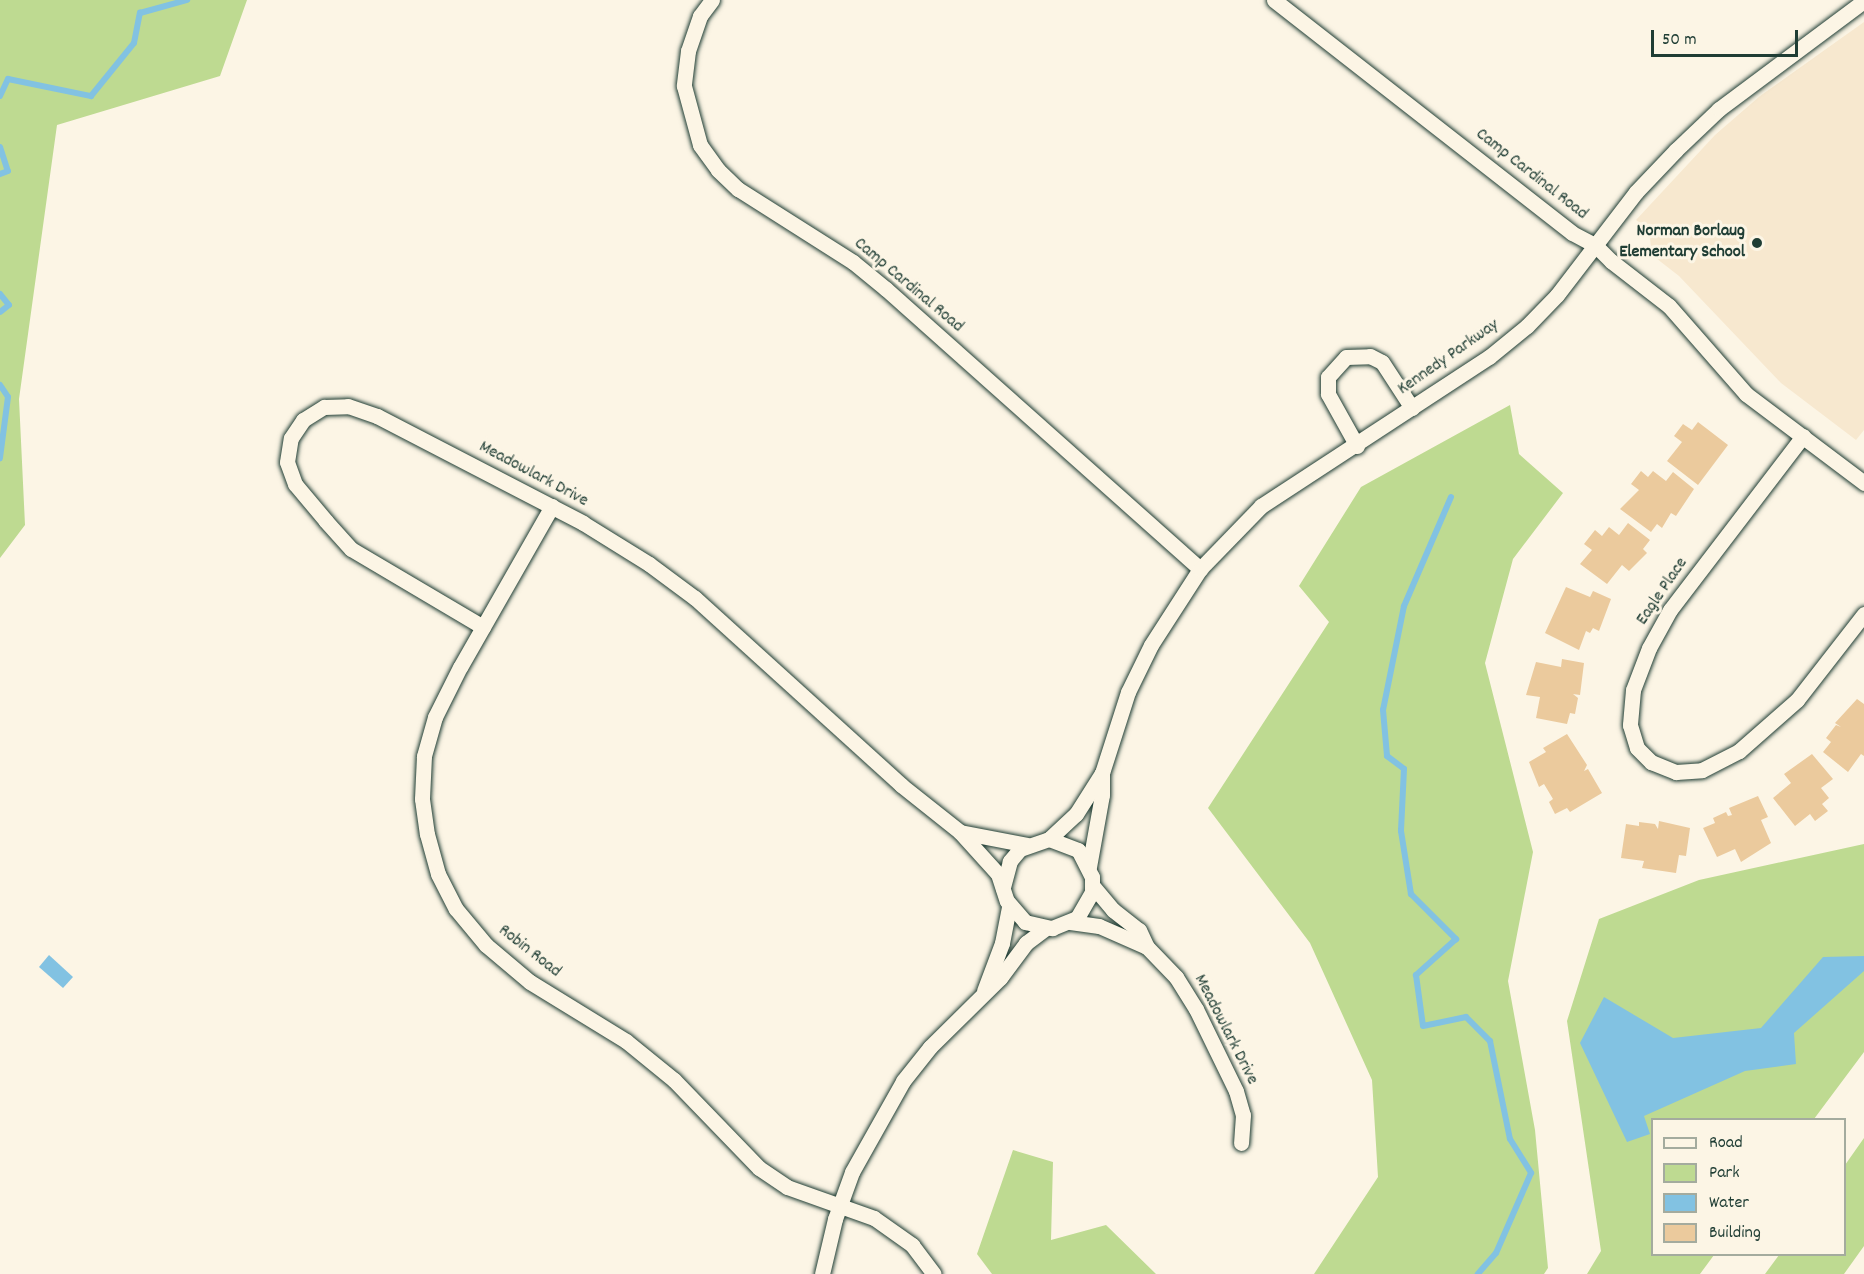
<!DOCTYPE html>
<html>
<head>
<meta charset="utf-8">
<style>
  body { margin:0 }
  #map { position:relative; width:1864px; height:1274px; overflow:hidden; background:#fcf5e5; font-family:Dekko,sans-serif }
  div>[style] { position:absolute }
  .built>* { inset:0; background:#f7e8cf }
  .green>* { inset:0; background:#beda91 }
  .water>* { inset:0; background:#82c2e2 }
  .stream>* { height:6px; margin:-3px; padding:0 3px; transform-origin:3px; border-radius:3px; background:#82c2e2 }
  .building>* { inset:0; background:#ebca9d }
  .roads { filter:drop-shadow(0 0 2px #1f3d34) drop-shadow(0 0 2px #1f3d34) }
  .minor>* { height:15px; margin:-7.5px; padding:0 7.5px; transform-origin:7.5px; border-radius:7.5px; background:#fcf5e5 }
  .dots>* { width:16px; height:16px; translate:-50% -50%; box-sizing:border-box; border:3px solid #fcf5e5; border-radius:50% }
  span { translate:-50% -50%; white-space:nowrap; text-align:center; line-height:1.15; -webkit-text-stroke:6px #fcf5e5; paint-order:stroke }
  .street-label { font-size:18px; color:#1f3d34 }
  .poi-label { font-size:18px; color:#1f3d34; font-weight:700 }
  .right { translate:-100% -50%; text-align:right }
  .legend { position:absolute; left:1651px; top:1118px; width:195px; height:138px; box-sizing:border-box; background:#fcf5e5; border:2px solid #a4ab9e; margin:0; padding:8px 10px; list-style:none; font-size:18px; color:#1f3d34 }
  .legend li { display:flex; align-items:center; gap:12px; height:30px }
  .legend b { width:30px; border:2px solid #a4ab9e }
  .scale { position:absolute; left:1651px; top:30px; width:147px; height:27px; box-sizing:border-box; border:3px solid #1f3d34; border-top:0; padding-left:8px; font-size:18px; line-height:21px; white-space:nowrap; color:#1f3d34; -webkit-text-stroke:4px #fcf5e5; paint-order:stroke }
</style>
</head>
<body>
<div id="map">
  <div class="built">
    <div style="clip-path:polygon(1864px 22px,1864px 430px,1856px 440px,1781px 383px,1679px 276px,1652px 255px,1649px 230px,1636px 220px,1715px 135px,1760px 96px)"></div>
  </div>
  <div class="green">
    <div style="clip-path:polygon(0 0,247px 0,220px 76px,57px 125px,19px 399px,25px 525px,0 558px)"></div>
    <div style="clip-path:polygon(1510px 405px,1519px 454px,1563px 493px,1513px 559px,1485px 663px,1533px 852px,1508px 981px,1535px 1130px,1548px 1268px,1544px 1274px,1314px 1274px,1378px 1177px,1372px 1080px,1310px 943px,1208px 808px,1329px 622px,1299px 586px,1361px 487px)"></div>
    <div style="clip-path:polygon(1864px 844px,1864px 1052px,1814px 1119px,1652px 1120px,1652px 1254px,1714px 1255px,1700px 1274px,1587px 1274px,1601px 1251px,1567px 1021px,1599px 919px,1699px 880px)"></div>
    <div style="clip-path:polygon(1864px 1138px,1864px 1246px,1844px 1274px,1765px 1274px,1779px 1255px,1844px 1254px,1845px 1165px)"></div>
    <div style="clip-path:polygon(1013px 1150px,1053px 1162px,1051px 1240px,1106px 1225px,1156px 1274px,992px 1274px,977px 1254px)"></div>
  </div>
  <div class="water">
    <div style="clip-path:polygon(49px 955px,73px 977px,63px 988px,39px 967px)"></div>
    <div style="clip-path:polygon(1864px 956px,1864px 971px,1794px 1033px,1796px 1064px,1745px 1071px,1644px 1116px,1650px 1134px,1627px 1142px,1580px 1043px,1604px 997px,1673px 1038px,1761px 1028px,1823px 957px)"></div>
  </div>
  <div class="stream">
    <div style="left:0;top:96px;width:19px;rotate:-65deg"></div>
    <div style="left:8px;top:79px;width:85px;rotate:11.6deg"></div>
    <div style="left:91px;top:96px;width:68px;rotate:-50.9deg"></div>
    <div style="left:134px;top:43px;width:31px;rotate:-79deg"></div>
    <div style="left:140px;top:13px;width:49px;rotate:-15.5deg"></div>
    <div style="left:0;top:147px;width:25px;rotate:72deg"></div>
    <div style="left:8px;top:171px;width:9px;rotate:159deg"></div>
    <div style="left:0;top:294px;width:14px;rotate:51deg"></div>
    <div style="left:9px;top:305px;width:11px;rotate:142deg"></div>
    <div style="left:0;top:385px;width:14px;rotate:56deg"></div>
    <div style="left:8px;top:397px;width:62px;rotate:97.5deg"></div>
    <div style="left:1451px;top:497px;width:119px;rotate:113.3deg"></div>
    <div style="left:1404px;top:606px;width:106px;rotate:101.4deg"></div>
    <div style="left:1383px;top:710px;width:46px;rotate:85deg"></div>
    <div style="left:1387px;top:756px;width:21px;rotate:37deg"></div>
    <div style="left:1404px;top:769px;width:62px;rotate:92.8deg"></div>
    <div style="left:1401px;top:831px;width:64px;rotate:81deg"></div>
    <div style="left:1411px;top:894px;width:64px;rotate:45deg"></div>
    <div style="left:1456px;top:939px;width:54px;rotate:138deg"></div>
    <div style="left:1416px;top:975px;width:51px;rotate:82.2deg"></div>
    <div style="left:1423px;top:1026px;width:44px;rotate:-11.8deg"></div>
    <div style="left:1466px;top:1017px;width:34px;rotate:45deg"></div>
    <div style="left:1490px;top:1041px;width:100px;rotate:78.5deg"></div>
    <div style="left:1510px;top:1139px;width:40px;rotate:58deg"></div>
    <div style="left:1531px;top:1173px;width:87px;rotate:113.6deg"></div>
    <div style="left:1496px;top:1253px;width:28px;rotate:131deg"></div>
  </div>
  <div class="building">
    <div style="clip-path:polygon(1698px 422px,1728px 445px,1698px 485px,1667px 461px,1682px 442px,1674px 436px,1683px 424px,1692px 430px)"></div>
    <div style="clip-path:polygon(1641px 471px,1648px 477px,1653px 471px,1666px 481px,1673px 472px,1694px 489px,1676px 516px,1671px 513px,1662px 528px,1657px 524px,1651px 532px,1620px 509px,1639px 490px,1631px 484px)"></div>
    <div style="clip-path:polygon(1628px 523px,1650px 540px,1643px 549px,1647px 553px,1629px 571px,1622px 565px,1607px 584px,1580px 564px,1592px 550px,1584px 544px,1595px 530px,1602px 536px,1609px 527px,1619px 535px)"></div>
    <div style="clip-path:polygon(1566px 587px,1590px 597px,1593px 591px,1611px 599px,1599px 631px,1593px 628px,1590px 633px,1586px 631px,1579px 650px,1545px 633px)"></div>
    <div style="clip-path:polygon(1562px 659px,1584px 663px,1580px 695px,1573px 694px,1578px 698px,1575px 714px,1570px 713px,1567px 724px,1536px 718px,1540px 697px,1526px 695px,1536px 662px,1561px 667px)"></div>
    <div style="clip-path:polygon(1857px 699px,1864px 704px,1864px 756px,1861px 754px,1848px 772px,1823px 752px,1831px 742px,1826px 738px,1836px 725px,1841px 727px,1835px 723px)"></div>
    <div style="clip-path:polygon(1567px 734px,1587px 765px,1584px 771px,1588px 769px,1602px 793px,1570px 812px,1567px 808px,1555px 814px,1549px 802px,1553px 799px,1544px 784px,1539px 787px,1529px 762px,1546px 752px,1543px 748px)"></div>
    <div style="clip-path:polygon(1812px 754px,1833px 779px,1821px 788px,1829px 798px,1822px 804px,1828px 811px,1815px 821px,1810px 814px,1795px 826px,1773px 798px,1791px 783px,1784px 774px)"></div>
    <div style="clip-path:polygon(1758px 796px,1768px 817px,1761px 820px,1771px 843px,1741px 862px,1735px 849px,1717px 857px,1703px 828px,1715px 823px,1713px 818px,1726px 812px,1728px 816px,1732px 815px,1729px 808px)"></div>
    <div style="clip-path:polygon(1659px 821px,1690px 828px,1686px 856px,1679px 855px,1676px 873px,1642px 868px,1644px 861px,1621px 858px,1626px 824px,1639px 826px,1639px 822px,1655px 824px,1658px 829px)"></div>
  </div>
  <div class="roads">
    <div class="minor">
      <div style="left:712px;top:0;width:20px;rotate:127deg"></div>
      <div style="left:700px;top:16px;width:37px;rotate:109deg"></div>
      <div style="left:688px;top:51px;width:35px;rotate:97deg"></div>
      <div style="left:684px;top:86px;width:61px;rotate:74.8deg"></div>
      <div style="left:700px;top:145px;width:31px;rotate:54deg"></div>
      <div style="left:718px;top:170px;width:28px;rotate:44deg"></div>
      <div style="left:738px;top:189px;width:136px;rotate:32.4deg"></div>
      <div style="left:853px;top:262px;width:43px;rotate:39.3deg"></div>
      <div style="left:886px;top:289px;width:421px;rotate:41.7deg"></div>
      <div style="left:1274px;top:0;width:378px;rotate:38deg"></div>
      <div style="left:1572px;top:233px;width:26px;rotate:28deg"></div>
      <div style="left:1595px;top:245px;width:23px;rotate:45deg"></div>
      <div style="left:1611px;top:261px;width:73px;rotate:37.8deg"></div>
      <div style="left:1669px;top:306px;width:117px;rotate:48.8deg"></div>
      <div style="left:1746px;top:394px;width:148px;rotate:37deg"></div>
      <div style="left:1803px;top:436px;width:219px;rotate:127.4deg"></div>
      <div style="left:1670px;top:610px;width:43px;rotate:118.9deg"></div>
      <div style="left:1649px;top:648px;width:45px;rotate:110.9deg"></div>
      <div style="left:1633px;top:690px;width:35px;rotate:95deg"></div>
      <div style="left:1630px;top:725px;width:24px;rotate:73deg"></div>
      <div style="left:1637px;top:748px;width:20px;rotate:45deg"></div>
      <div style="left:1651px;top:762px;width:27px;rotate:22deg"></div>
      <div style="left:1676px;top:772px;width:26px;rotate:-4deg"></div>
      <div style="left:1702px;top:770px;width:42px;rotate:-27.2deg"></div>
      <div style="left:1739px;top:751px;width:77px;rotate:-41.3deg"></div>
      <div style="left:1797px;top:700px;width:109px;rotate:-52.1deg"></div>
      <div style="left:1357px;top:446px;width:60px;rotate:-119.1deg"></div>
      <div style="left:1328px;top:394px;width:17px;rotate:-90deg"></div>
      <div style="left:1328px;top:377px;width:27px;rotate:-48deg"></div>
      <div style="left:1346px;top:357px;width:24px;rotate:-2deg"></div>
      <div style="left:1370px;top:356px;width:13px;rotate:27deg"></div>
      <div style="left:1382px;top:362px;width:55px;rotate:56.9deg"></div>
      <div style="left:552px;top:506px;width:185px;rotate:119.7deg"></div>
      <div style="left:460px;top:667px;width:56px;rotate:116.6deg"></div>
      <div style="left:435px;top:717px;width:41px;rotate:105.8deg"></div>
      <div style="left:424px;top:756px;width:43px;rotate:92.7deg"></div>
      <div style="left:422px;top:799px;width:35px;rotate:82deg"></div>
      <div style="left:427px;top:834px;width:41px;rotate:74.6deg"></div>
      <div style="left:438px;top:874px;width:39px;rotate:63deg"></div>
      <div style="left:456px;top:909px;width:47px;rotate:50.2deg"></div>
      <div style="left:486px;top:945px;width:57px;rotate:40.1deg"></div>
      <div style="left:530px;top:982px;width:113px;rotate:31.6deg"></div>
      <div style="left:626px;top:1041px;width:62px;rotate:39.1deg"></div>
      <div style="left:674px;top:1080px;width:122px;rotate:46deg"></div>
      <div style="left:759px;top:1168px;width:34px;rotate:34deg"></div>
      <div style="left:787px;top:1187px;width:92px;rotate:19.6deg"></div>
      <div style="left:874px;top:1218px;width:47px;rotate:35.4deg"></div>
      <div style="left:912px;top:1245px;width:36px;rotate:53deg"></div>
      <div style="left:483px;top:627px;width:153px;rotate:-149.4deg"></div>
      <div style="left:351px;top:549px;width:38px;rotate:-132deg"></div>
      <div style="left:326px;top:521px;width:48px;rotate:-130deg"></div>
      <div style="left:295px;top:484px;width:23px;rotate:-110deg"></div>
      <div style="left:287px;top:462px;width:24px;rotate:-81deg"></div>
      <div style="left:291px;top:438px;width:22px;rotate:-56deg"></div>
      <div style="left:303px;top:420px;width:25px;rotate:-32deg"></div>
      <div style="left:324px;top:407px;width:24px;rotate:-2deg"></div>
      <div style="left:348px;top:406px;width:31px;rotate:19deg"></div>
      <div style="left:377px;top:416px;width:232px;rotate:27.4deg"></div>
      <div style="left:583px;top:523px;width:78px;rotate:31.8deg"></div>
      <div style="left:649px;top:564px;width:57px;rotate:36.5deg"></div>
      <div style="left:695px;top:598px;width:278px;rotate:42.2deg"></div>
      <div style="left:901px;top:785px;width:75px;rotate:38.5deg"></div>
      <div style="left:960px;top:832px;width:57px;rotate:47.9deg"></div>
      <div style="left:998px;top:874px;width:28px;rotate:72deg"></div>
      <div style="left:1007px;top:901px;width:28px;rotate:49deg"></div>
      <div style="left:1025px;top:922px;width:28px;rotate:13deg"></div>
      <div style="left:1052px;top:928px;width:27px;rotate:-22deg"></div>
      <div style="left:1077px;top:918px;width:30px;rotate:-60deg"></div>
      <div style="left:1092px;top:892px;width:15px;rotate:-90deg"></div>
      <div style="left:1092px;top:877px;width:30px;rotate:-117deg"></div>
      <div style="left:1078px;top:850px;width:31px;rotate:-159deg"></div>
      <div style="left:1049px;top:839px;width:31px;rotate:161deg"></div>
      <div style="left:1020px;top:849px;width:16px;rotate:130deg"></div>
      <div style="left:1010px;top:861px;width:28px;rotate:105deg"></div>
      <div style="left:960px;top:832px;width:68px;rotate:11deg"></div>
      <div style="left:1049px;top:839px;width:37px;rotate:-43deg"></div>
      <div style="left:1076px;top:814px;width:49px;rotate:-57.6deg"></div>
      <div style="left:1089px;top:867px;width:73px;rotate:-79.8deg"></div>
      <div style="left:1102px;top:795px;width:22px;rotate:-90deg"></div>
      <div style="left:1102px;top:773px;width:85px;rotate:-72.2deg"></div>
      <div style="left:1128px;top:692px;width:52px;rotate:-63.9deg"></div>
      <div style="left:1151px;top:645px;width:90px;rotate:-57.2deg"></div>
      <div style="left:1200px;top:569px;width:88px;rotate:-45.9deg"></div>
      <div style="left:1261px;top:506px;width:272px;rotate:-33.2deg"></div>
      <div style="left:1489px;top:357px;width:49px;rotate:-39.2deg"></div>
      <div style="left:1527px;top:326px;width:43px;rotate:-45.9deg"></div>
      <div style="left:1557px;top:295px;width:130px;rotate:-52.5deg"></div>
      <div style="left:1636px;top:192px;width:58px;rotate:-46.4deg"></div>
      <div style="left:1676px;top:150px;width:59px;rotate:-43.6deg"></div>
      <div style="left:1719px;top:109px;width:181px;rotate:-36.7deg"></div>
      <div style="left:1092px;top:885px;width:33px;rotate:50deg"></div>
      <div style="left:1113px;top:910px;width:33px;rotate:38deg"></div>
      <div style="left:1139px;top:930px;width:19px;rotate:65deg"></div>
      <div style="left:1147px;top:947px;width:42px;rotate:46deg"></div>
      <div style="left:1176px;top:977px;width:38px;rotate:58deg"></div>
      <div style="left:1196px;top:1009px;width:91px;rotate:64deg"></div>
      <div style="left:1236px;top:1091px;width:25px;rotate:74deg"></div>
      <div style="left:1243px;top:1115px;width:28px;rotate:94deg"></div>
      <div style="left:1070px;top:922px;width:29px;rotate:8deg"></div>
      <div style="left:1099px;top:926px;width:52px;rotate:23.6deg"></div>
      <div style="left:984px;top:991px;width:51px;rotate:-69.4deg"></div>
      <div style="left:1002px;top:943px;width:38px;rotate:-79deg"></div>
      <div style="left:822px;top:1274px;width:57px;rotate:-76.7deg"></div>
      <div style="left:835px;top:1219px;width:50px;rotate:-70.1deg"></div>
      <div style="left:852px;top:1172px;width:104px;rotate:-60.7deg"></div>
      <div style="left:903px;top:1081px;width:43px;rotate:-51.5deg"></div>
      <div style="left:930px;top:1047px;width:98px;rotate:-44.6deg"></div>
      <div style="left:1000px;top:978px;width:44px;rotate:-53.4deg"></div>
      <div style="left:1026px;top:943px;width:25px;rotate:-37deg"></div>
    </div>
  </div>
  <div class="dots">
    <div style="left:1757px;top:243px;background:#1f3d34"></div>
  </div>
  <div class="street-label">
    <span style="left:1531px;top:175px;rotate:38deg">Camp Cardinal Road</span>
    <span style="left:908px;top:286px;rotate:40deg">Camp Cardinal Road</span>
    <span style="left:1449px;top:358px;rotate:-35deg">Kennedy Parkway</span>
    <span style="left:533px;top:475px;rotate:28deg">Meadowlark Drive</span>
    <span style="left:1663px;top:592px;rotate:-56deg">Eagle Place</span>
    <span style="left:529px;top:952px;rotate:38deg">Robin Road</span>
    <span style="left:1225px;top:1030px;rotate:63deg">Meadowlark Drive</span>
  </div>
  <div class="poi-label">
    <span class="right" style="left:1745px;top:243px">Norman Borlaug<br>Elementary School</span>
  </div>
  <ul class="legend">
  <li><b style="height:8px;background:#fcf5e5"></b>Road</li>
  <li><b style="height:16px;background:#beda91"></b>Park</li>
  <li><b style="height:16px;background:#82c2e2"></b>Water</li>
  <li><b style="height:16px;background:#ebca9d"></b>Building</li>
  </ul>
  <div class="scale">50 m</div>
</div>
</body>
</html>
